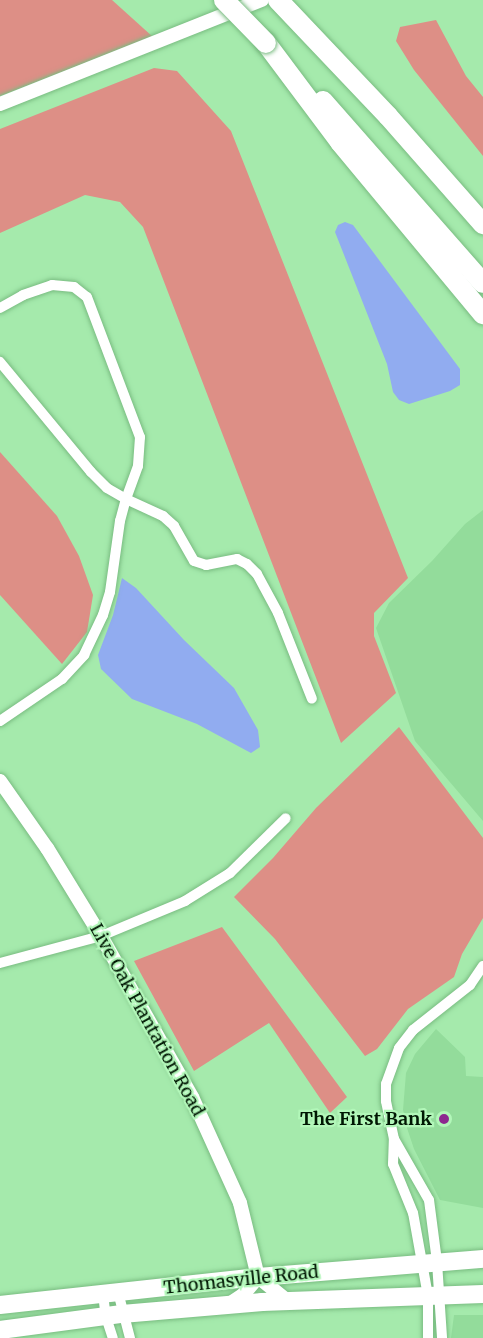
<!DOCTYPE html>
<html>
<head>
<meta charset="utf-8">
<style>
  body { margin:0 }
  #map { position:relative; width:483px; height:1338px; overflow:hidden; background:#a5eaac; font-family:Merriweather,serif }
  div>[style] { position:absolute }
  .built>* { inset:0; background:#93dc9b }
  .green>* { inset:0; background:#dd8f86 }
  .water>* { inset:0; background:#91acf0 }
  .roads { filter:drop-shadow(0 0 2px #79bc81) drop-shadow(0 0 2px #79bc81) }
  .minor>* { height:10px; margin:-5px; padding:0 5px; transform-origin:5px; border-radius:5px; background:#fff }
  .tertiary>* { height:14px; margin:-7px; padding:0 7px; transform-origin:7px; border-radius:7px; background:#fff }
  .primary>* { height:18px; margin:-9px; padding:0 9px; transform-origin:9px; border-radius:9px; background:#fff }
  .motorway>* { height:20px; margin:-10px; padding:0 10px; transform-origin:10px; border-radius:10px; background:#fff }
  .bridges { filter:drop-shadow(0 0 2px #79bc81) drop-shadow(0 0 2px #79bc81) }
  .motorway-bridge>* { height:20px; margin:-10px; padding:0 10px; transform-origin:10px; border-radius:10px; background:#fff }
  .dots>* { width:16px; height:16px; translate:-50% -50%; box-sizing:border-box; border:3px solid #b2f7b9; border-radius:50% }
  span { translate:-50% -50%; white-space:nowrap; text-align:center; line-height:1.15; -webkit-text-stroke:4.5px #b2f7b9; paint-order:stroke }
  .street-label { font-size:18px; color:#001703 }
  .poi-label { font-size:18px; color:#001703; font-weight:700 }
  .right { translate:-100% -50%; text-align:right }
</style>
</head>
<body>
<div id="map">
  <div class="built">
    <div style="clip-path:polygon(483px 510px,483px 821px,415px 741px,376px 628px,389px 603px,432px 561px,465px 524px)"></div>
    <div style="clip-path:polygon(436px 1029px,465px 1057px,466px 1076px,483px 1077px,483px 1208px,440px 1200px,414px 1149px,407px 1128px,403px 1110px,406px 1073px,415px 1054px)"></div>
    <div style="clip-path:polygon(454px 1315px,483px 1315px,483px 1338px,451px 1338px)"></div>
  </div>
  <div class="green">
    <div style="clip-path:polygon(0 0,112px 0,153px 37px,0 96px)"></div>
    <div style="clip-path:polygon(436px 20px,466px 76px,483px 97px,483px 156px,414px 70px,396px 41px,400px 27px)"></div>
    <div style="clip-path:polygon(154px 68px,177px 71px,231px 131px,408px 578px,374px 613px,374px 636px,396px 693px,341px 743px,143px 227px,120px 202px,85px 195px,0 233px,0 129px)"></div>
    <div style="clip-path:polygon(0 452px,57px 516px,79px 556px,93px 595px,87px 632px,62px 664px,0 595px)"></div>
    <div style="clip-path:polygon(399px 727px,483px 838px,483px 918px,462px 954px,454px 977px,408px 1009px,377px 1049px,365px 1056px,275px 939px,234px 897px,273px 858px,316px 808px)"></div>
    <div style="clip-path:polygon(222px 927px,347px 1097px,330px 1113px,269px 1023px,194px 1071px,134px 961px)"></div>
  </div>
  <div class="water">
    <div style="clip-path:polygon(345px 222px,353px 225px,460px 369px,460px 385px,450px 391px,409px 404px,399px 400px,393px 392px,387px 364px,335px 232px,338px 225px)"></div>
    <div style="clip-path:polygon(122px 578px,136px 588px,184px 640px,234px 688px,258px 730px,260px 747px,251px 753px,197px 724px,132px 699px,101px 669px,98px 655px,113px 615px)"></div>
  </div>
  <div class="roads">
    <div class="minor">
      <div style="left:0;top:308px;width:26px;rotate:-29deg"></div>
      <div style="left:23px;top:295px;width:31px;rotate:-19deg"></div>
      <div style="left:52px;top:285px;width:22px;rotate:5deg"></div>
      <div style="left:74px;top:287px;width:16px;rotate:38deg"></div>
      <div style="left:87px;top:297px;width:150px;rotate:69.3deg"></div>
      <div style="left:140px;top:437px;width:29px;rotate:94deg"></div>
      <div style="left:138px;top:466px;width:35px;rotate:110deg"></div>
      <div style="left:126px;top:499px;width:22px;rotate:-150deg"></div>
      <div style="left:107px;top:488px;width:23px;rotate:-135deg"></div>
      <div style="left:91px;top:472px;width:143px;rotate:-129.6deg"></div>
      <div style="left:0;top:721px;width:75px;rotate:-34.1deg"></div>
      <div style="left:62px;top:679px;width:33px;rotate:-47deg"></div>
      <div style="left:84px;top:655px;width:44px;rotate:-64.6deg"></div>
      <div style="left:103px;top:615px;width:24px;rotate:-73deg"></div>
      <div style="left:110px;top:592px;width:72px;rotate:-82deg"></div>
      <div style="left:120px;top:521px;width:23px;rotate:-75deg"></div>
      <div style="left:126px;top:499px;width:41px;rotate:24.7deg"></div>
      <div style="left:163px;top:516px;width:15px;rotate:42deg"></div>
      <div style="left:174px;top:526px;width:40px;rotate:60.3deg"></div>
      <div style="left:194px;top:561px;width:13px;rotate:18deg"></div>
      <div style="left:206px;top:565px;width:32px;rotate:-11deg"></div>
      <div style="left:237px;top:559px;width:11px;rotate:27deg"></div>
      <div style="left:247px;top:564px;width:14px;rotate:45deg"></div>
      <div style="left:257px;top:574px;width:44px;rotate:61.7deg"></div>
      <div style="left:278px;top:613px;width:92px;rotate:68.4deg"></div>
      <div style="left:0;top:963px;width:105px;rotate:-15deg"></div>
      <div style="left:101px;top:936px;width:91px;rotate:-22.6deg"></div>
      <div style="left:185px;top:901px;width:53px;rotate:-31.9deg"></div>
      <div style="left:230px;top:873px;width:78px;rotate:-44.5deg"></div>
      <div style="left:394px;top:1139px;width:70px;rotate:60.2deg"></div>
      <div style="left:429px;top:1200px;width:63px;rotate:82.6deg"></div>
      <div style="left:437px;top:1262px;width:76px;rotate:86.2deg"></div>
      <div style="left:118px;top:1292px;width:48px;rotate:75.4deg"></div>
      <div style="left:103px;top:1294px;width:23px;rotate:83deg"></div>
      <div style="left:106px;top:1317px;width:22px;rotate:72deg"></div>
      <div style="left:428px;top:1338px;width:42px;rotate:-90deg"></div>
      <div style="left:428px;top:1296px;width:84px;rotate:-100.2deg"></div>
      <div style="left:413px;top:1213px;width:53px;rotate:-112.2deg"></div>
      <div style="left:393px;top:1164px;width:25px;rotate:-88deg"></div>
      <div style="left:394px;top:1139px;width:39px;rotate:-102deg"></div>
      <div style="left:386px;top:1101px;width:17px;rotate:-90deg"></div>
      <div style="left:386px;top:1084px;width:38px;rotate:-70deg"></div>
      <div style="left:399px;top:1048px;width:23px;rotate:-52deg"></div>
      <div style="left:413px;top:1030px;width:73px;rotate:-38.3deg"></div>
      <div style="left:470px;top:985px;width:23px;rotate:-56deg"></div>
    </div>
    <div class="tertiary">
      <div style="left:0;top:104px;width:282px;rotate:-21.7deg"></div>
      <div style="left:0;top:781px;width:82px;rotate:55deg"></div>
      <div style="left:47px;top:848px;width:103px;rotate:58.5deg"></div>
      <div style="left:101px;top:936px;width:185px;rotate:60.5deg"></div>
      <div style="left:192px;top:1097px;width:116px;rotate:65.6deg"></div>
      <div style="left:240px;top:1203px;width:76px;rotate:76.3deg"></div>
      <div style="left:258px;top:1277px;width:38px;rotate:39deg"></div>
      <div style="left:229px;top:1304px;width:17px;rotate:-33deg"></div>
      <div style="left:243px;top:1295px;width:23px;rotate:-50deg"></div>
    </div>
    <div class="primary">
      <div style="left:0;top:1305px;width:260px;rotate:-6.2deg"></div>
      <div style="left:258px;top:1277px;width:226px;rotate:-4.6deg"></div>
      <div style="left:0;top:1330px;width:123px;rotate:-7.5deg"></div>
      <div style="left:122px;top:1314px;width:141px;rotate:-4.9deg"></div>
      <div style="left:262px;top:1302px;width:221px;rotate:-2.1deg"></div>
    </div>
    <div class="motorway">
      <div style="left:278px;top:0;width:160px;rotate:46.5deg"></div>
      <div style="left:388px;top:116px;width:144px;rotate:48.7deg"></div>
      <div style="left:266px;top:43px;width:124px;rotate:53.2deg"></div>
      <div style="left:340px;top:142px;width:224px;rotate:50.3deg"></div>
      <div style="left:323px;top:101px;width:242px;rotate:48.7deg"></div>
    </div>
  </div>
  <div class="bridges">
    <div class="motorway-bridge">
      <div style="left:224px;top:0;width:60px;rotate:45.7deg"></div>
    </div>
  </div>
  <div class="dots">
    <div style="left:444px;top:1119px;background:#8d288f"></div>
  </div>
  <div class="street-label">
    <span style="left:147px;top:1020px;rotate:61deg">Live Oak Plantation Road</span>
    <span style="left:241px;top:1280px;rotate:-6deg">Thomasville Road</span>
  </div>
  <div class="poi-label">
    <span class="right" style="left:432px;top:1119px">The First Bank</span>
  </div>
</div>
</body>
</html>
